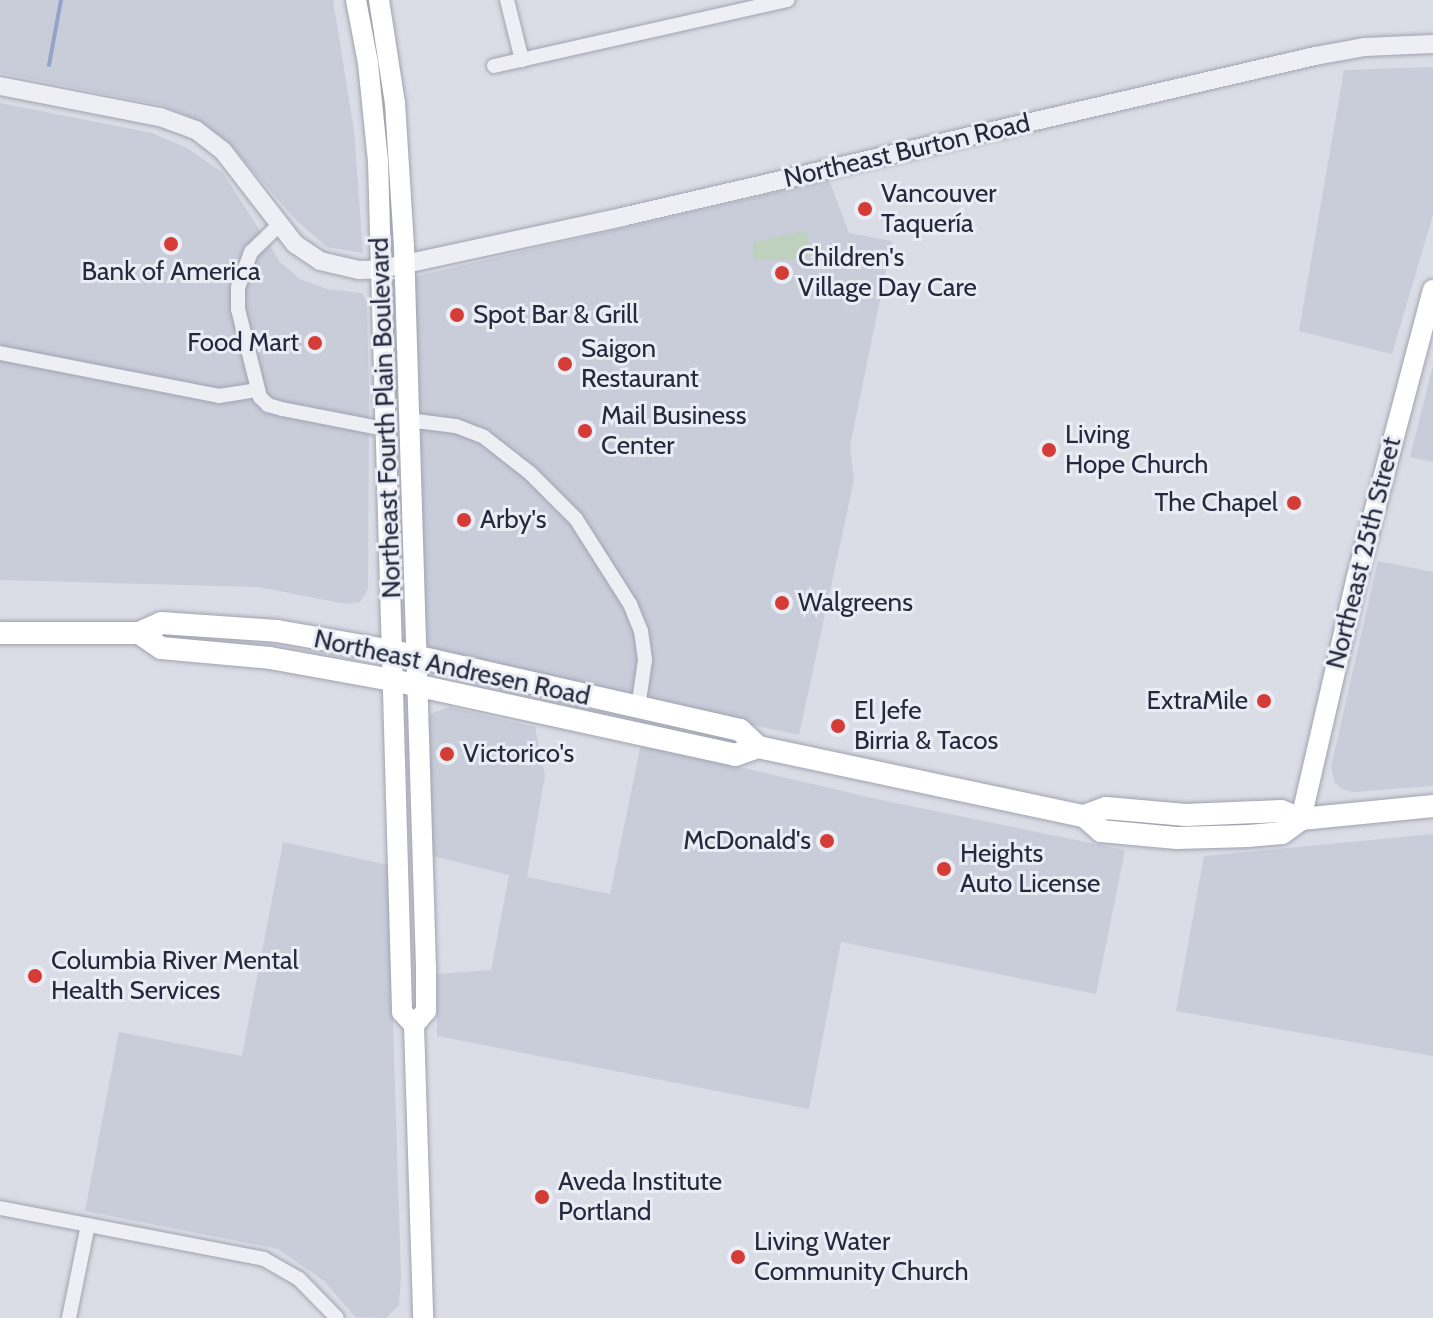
<!DOCTYPE html>
<html>
<head>
<meta charset="utf-8">
<style>
  body { margin:0 }
  #map { position:relative; width:1433px; height:1318px; overflow:hidden; background:#dbdde6; font-family:Cabin,sans-serif }
  div>[style] { position:absolute }
  .built>* { inset:0; background:#c9ccd9 }
  .green>* { inset:0; background:#bdd1bc }
  .stream>* { height:4px; margin:-2px; padding:0 2px; transform-origin:2px; border-radius:2px; background:#93a4c9 }
  .roads { filter:drop-shadow(0 0 2px #a0a3b0) drop-shadow(0 0 2px #a0a3b0) }
  .minor>* { height:14px; margin:-7px; padding:0 7px; transform-origin:7px; border-radius:7px; background:#eeeff5 }
  .tertiary>* { height:18px; margin:-9px; padding:0 9px; transform-origin:9px; border-radius:9px; background:#eeeff5 }
  .secondary>* { height:20px; margin:-10px; padding:0 10px; transform-origin:10px; border-radius:10px; background:#fff }
  .primary>* { height:22px; margin:-11px; padding:0 11px; transform-origin:11px; border-radius:11px; background:#fff }
  .dots>* { width:22px; height:22px; translate:-50% -50%; box-sizing:border-box; border:4px solid #eaedf4; border-radius:50% }
  span { translate:-50% -50%; white-space:nowrap; text-align:center; line-height:1.15; -webkit-text-stroke:6px #eaedf4; paint-order:stroke }
  .street-label { font-size:26px; color:#24293d }
  .poi-label { font-size:26px; color:#24293d }
  .left { translate:0 -50%; text-align:left }
  .right { translate:-100% -50%; text-align:right }
</style>
</head>
<body>
<div id="map">
  <div class="built">
    <div style="clip-path:polygon(0 0,333px 0,354px 130px,363px 253px,327px 247px,296px 220px,226px 140px,193px 118px,161px 105px,0 73px)"></div>
    <div style="clip-path:polygon(1433px 67px,1433px 215px,1392px 354px,1299px 331px,1344px 70px)"></div>
    <div style="clip-path:polygon(0 103px,152px 133px,187px 148px,223px 173px,280px 262px,300px 279px,327px 289px,362px 293px,367px 302px,369px 391px,368px 589px,360px 602px,346px 604px,258px 587px,0 580px)"></div>
    <div style="clip-path:polygon(829px 180px,849px 233px,892px 241px,850px 446px,854px 480px,799px 735px,435px 656px,427px 650px,423px 643px,412px 282px,417px 276px)"></div>
    <div style="clip-path:polygon(1433px 365px,1433px 462px,1410px 457px)"></div>
    <div style="clip-path:polygon(1378px 561px,1433px 572px,1433px 786px,1353px 792px,1342px 789px,1334px 782px,1331px 767px)"></div>
    <div style="clip-path:polygon(450px 707px,535px 727px,545px 776px,527px 877px,610px 894px,641px 744px,881px 800px,1125px 850px,1096px 994px,841px 942px,809px 1109px,437px 1036px,437px 974px,491px 970px,509px 875px,433px 856px,428px 721px,432px 713px)"></div>
    <div style="clip-path:polygon(1433px 834px,1433px 1056px,1176px 1011px,1204px 856px)"></div>
    <div style="clip-path:polygon(283px 842px,388px 865px,401px 1277px,399px 1305px,386px 1318px,355px 1317px,324px 1281px,278px 1249px,85px 1211px,119px 1032px,242px 1056px)"></div>
  </div>
  <div class="green">
    <div style="clip-path:polygon(803px 231px,808px 233px,808px 259px,753px 260px,753px 243px)"></div>
  </div>
  <div class="stream">
    <div style="left:49px;top:65px;width:66px;rotate:-79.5deg"></div>
  </div>
  <div class="roads">
    <div class="minor">
      <div style="left:507px;top:0;width:62px;rotate:76deg"></div>
      <div style="left:494px;top:66px;width:301px;rotate:-12.7deg"></div>
      <div style="left:279px;top:225px;width:39px;rotate:136deg"></div>
      <div style="left:251px;top:252px;width:37px;rotate:110deg"></div>
      <div style="left:238px;top:287px;width:22px;rotate:90deg"></div>
      <div style="left:238px;top:309px;width:91px;rotate:76deg"></div>
      <div style="left:260px;top:397px;width:11px;rotate:45deg"></div>
      <div style="left:268px;top:405px;width:15px;rotate:16deg"></div>
      <div style="left:282px;top:409px;width:105px;rotate:11deg"></div>
      <div style="left:0;top:353px;width:223px;rotate:11.1deg"></div>
      <div style="left:219px;top:396px;width:38px;rotate:-9deg"></div>
      <div style="left:408px;top:420px;width:48px;rotate:7.1deg"></div>
      <div style="left:456px;top:426px;width:30px;rotate:21deg"></div>
      <div style="left:484px;top:437px;width:58px;rotate:38deg"></div>
      <div style="left:530px;top:473px;width:65px;rotate:45deg"></div>
      <div style="left:576px;top:519px;width:101px;rotate:57.6deg"></div>
      <div style="left:630px;top:604px;width:29px;rotate:68deg"></div>
      <div style="left:641px;top:631px;width:29px;rotate:82deg"></div>
      <div style="left:645px;top:660px;width:49px;rotate:98.3deg"></div>
      <div style="left:0;top:1208px;width:269px;rotate:10.9deg"></div>
      <div style="left:264px;top:1259px;width:40px;rotate:29.7deg"></div>
      <div style="left:299px;top:1279px;width:54px;rotate:45.7deg"></div>
      <div style="left:69px;top:1318px;width:95px;rotate:-78.5deg"></div>
    </div>
    <div class="tertiary">
      <div style="left:0;top:86px;width:163px;rotate:11deg"></div>
      <div style="left:160px;top:117px;width:38px;rotate:20deg"></div>
      <div style="left:196px;top:130px;width:34px;rotate:38deg"></div>
      <div style="left:223px;top:151px;width:118px;rotate:52.3deg"></div>
      <div style="left:295px;top:244px;width:30px;rotate:34deg"></div>
      <div style="left:320px;top:261px;width:40px;rotate:13deg"></div>
      <div style="left:359px;top:270px;width:23px;rotate:-2deg"></div>
      <div style="left:382px;top:269px;width:246px;rotate:-12.2deg"></div>
      <div style="left:622px;top:217px;width:711px;rotate:-13.08deg"></div>
      <div style="left:1315px;top:56px;width:51px;rotate:-10.2deg"></div>
      <div style="left:1365px;top:47px;width:68px;rotate:-2.5deg"></div>
    </div>
    <div class="secondary">
      <div style="left:356px;top:0;width:64px;rotate:79.2deg"></div>
      <div style="left:368px;top:63px;width:99px;rotate:84.2deg"></div>
      <div style="left:378px;top:161px;width:851px;rotate:88.38deg"></div>
      <div style="left:402px;top:1012px;width:18px;rotate:47deg"></div>
      <div style="left:414px;top:1025px;width:293px;rotate:88.2deg"></div>
      <div style="left:379px;top:0;width:104px;rotate:81.2deg"></div>
      <div style="left:395px;top:103px;width:144px;rotate:86.4deg"></div>
      <div style="left:404px;top:247px;width:722px;rotate:88.25deg"></div>
      <div style="left:426px;top:969px;width:42px;rotate:90deg"></div>
      <div style="left:426px;top:1011px;width:18px;rotate:131deg"></div>
      <div style="left:1301px;top:819px;width:248px;rotate:-77deg"></div>
      <div style="left:1357px;top:577px;width:297px;rotate:-75.2deg"></div>
    </div>
    <div class="primary">
      <div style="left:0;top:633px;width:139px"></div>
      <div style="left:139px;top:633px;width:24px;rotate:-24deg"></div>
      <div style="left:161px;top:623px;width:116px;rotate:3.9deg"></div>
      <div style="left:277px;top:631px;width:117px;rotate:9.9deg"></div>
      <div style="left:392px;top:651px;width:357px;rotate:12.8deg"></div>
      <div style="left:740px;top:730px;width:25px;rotate:43deg"></div>
      <div style="left:758px;top:747px;width:333px;rotate:12deg"></div>
      <div style="left:1084px;top:816px;width:23px;rotate:41deg"></div>
      <div style="left:1101px;top:831px;width:76px;rotate:5.3deg"></div>
      <div style="left:1177px;top:838px;width:71px;rotate:-1.6deg"></div>
      <div style="left:1248px;top:836px;width:34px;rotate:-5deg"></div>
      <div style="left:1282px;top:833px;width:24px;rotate:-36deg"></div>
      <div style="left:139px;top:633px;width:27px;rotate:34deg"></div>
      <div style="left:161px;top:648px;width:109px;rotate:5.2deg"></div>
      <div style="left:270px;top:658px;width:124px;rotate:10.2deg"></div>
      <div style="left:392px;top:680px;width:351px;rotate:12.3deg"></div>
      <div style="left:735px;top:755px;width:24px;rotate:-19deg"></div>
      <div style="left:1084px;top:816px;width:23px;rotate:-20deg"></div>
      <div style="left:1106px;top:808px;width:80px;rotate:5deg"></div>
      <div style="left:1186px;top:815px;width:95px;rotate:-2.4deg"></div>
      <div style="left:1281px;top:811px;width:22px;rotate:22deg"></div>
      <div style="left:1301px;top:819px;width:133px;rotate:-5.6deg"></div>
    </div>
  </div>
  <div class="dots">
    <div style="left:865px;top:209px;background:#d53c37"></div>
    <div style="left:171px;top:244px;background:#d53c37"></div>
    <div style="left:782px;top:273px;background:#d53c37"></div>
    <div style="left:457px;top:315px;background:#d53c37"></div>
    <div style="left:315px;top:343px;background:#d53c37"></div>
    <div style="left:565px;top:364px;background:#d53c37"></div>
    <div style="left:585px;top:431px;background:#d53c37"></div>
    <div style="left:1049px;top:450px;background:#d53c37"></div>
    <div style="left:1294px;top:503px;background:#d53c37"></div>
    <div style="left:464px;top:520px;background:#d53c37"></div>
    <div style="left:782px;top:603px;background:#d53c37"></div>
    <div style="left:1264px;top:701px;background:#d53c37"></div>
    <div style="left:838px;top:726px;background:#d53c37"></div>
    <div style="left:447px;top:754px;background:#d53c37"></div>
    <div style="left:827px;top:841px;background:#d53c37"></div>
    <div style="left:944px;top:869px;background:#d53c37"></div>
    <div style="left:35px;top:976px;background:#d53c37"></div>
    <div style="left:542px;top:1197px;background:#d53c37"></div>
    <div style="left:738px;top:1257px;background:#d53c37"></div>
  </div>
  <div class="street-label">
    <span style="left:907px;top:151px;rotate:-13deg">Northeast Burton Road</span>
    <span style="left:386px;top:418px;rotate:-92deg">Northeast Fourth Plain Boulevard</span>
    <span style="left:1364px;top:553px;rotate:-76deg">Northeast 25th Street</span>
    <span style="left:452px;top:668px;rotate:12deg">Northeast Andresen Road</span>
  </div>
  <div class="poi-label">
    <span class="left" style="left:881px;top:209px">Vancouver<br>Taquería</span>
    <span class="left" style="left:798px;top:273px">Children's<br>Village Day Care</span>
    <span style="left:171px;top:272px">Bank of America</span>
    <span class="left" style="left:473px;top:315px">Spot Bar &amp; Grill</span>
    <span class="right" style="left:299px;top:343px">Food Mart</span>
    <span class="left" style="left:581px;top:364px">Saigon<br>Restaurant</span>
    <span class="left" style="left:601px;top:431px">Mail Business<br>Center</span>
    <span class="left" style="left:1065px;top:450px">Living<br>Hope Church</span>
    <span class="right" style="left:1278px;top:503px">The Chapel</span>
    <span class="left" style="left:480px;top:520px">Arby's</span>
    <span class="left" style="left:798px;top:603px">Walgreens</span>
    <span class="right" style="left:1248px;top:701px">ExtraMile</span>
    <span class="left" style="left:854px;top:726px">El Jefe<br>Birria &amp; Tacos</span>
    <span class="left" style="left:463px;top:754px">Victorico's</span>
    <span class="right" style="left:811px;top:841px">McDonald's</span>
    <span class="left" style="left:960px;top:869px">Heights<br>Auto License</span>
    <span class="left" style="left:51px;top:976px">Columbia River Mental<br>Health Services</span>
    <span class="left" style="left:558px;top:1197px">Aveda Institute<br>Portland</span>
    <span class="left" style="left:754px;top:1257px">Living Water<br>Community Church</span>
  </div>
</div>
</body>
</html>
